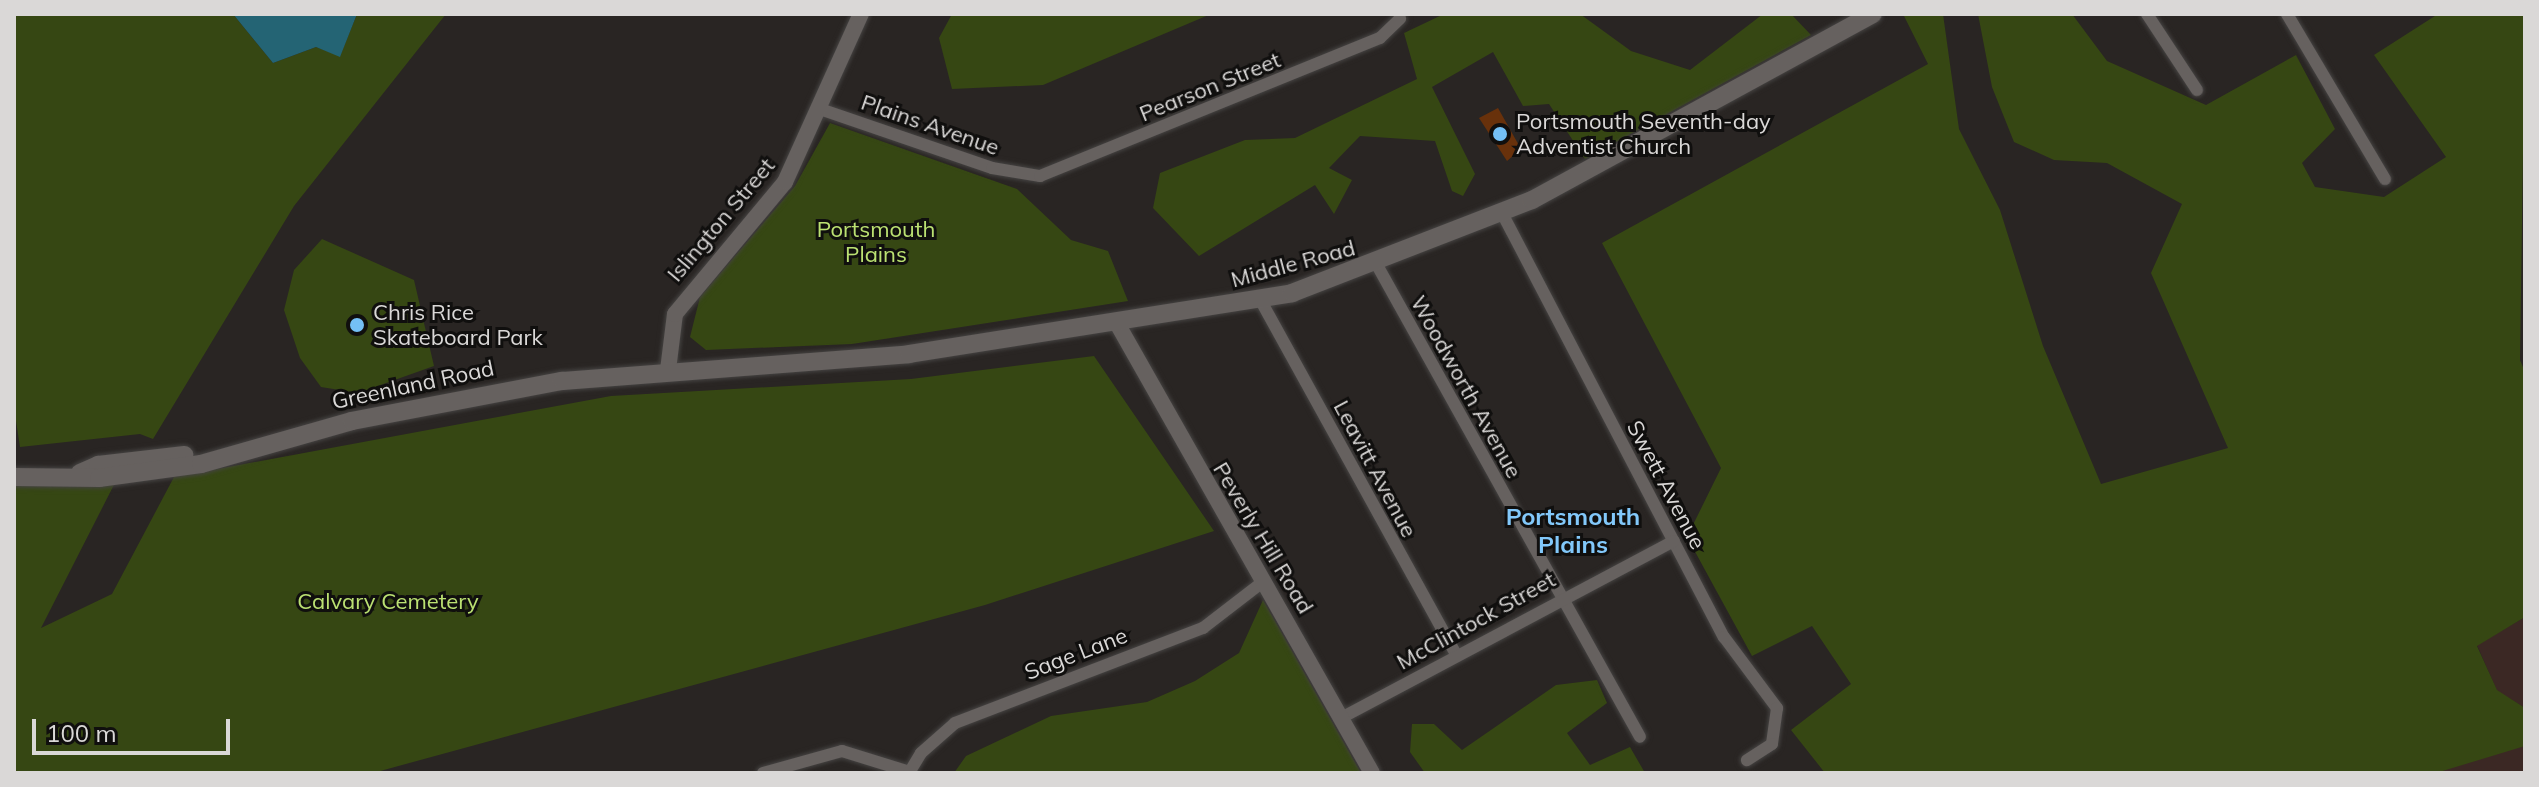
<!DOCTYPE html>
<html>
<head>
<meta charset="utf-8">
<style>
  body { margin:0 }
  #map { position:relative; width:2539px; height:787px; overflow:hidden; background:#292523; font-family:Mulish,sans-serif }
  div>[style] { position:absolute }
  .commercial>* { inset:0; background:#3b2824 }
  .green>* { inset:0; background:#364713 }
  .water>* { inset:0; background:#246474 }
  .building>* { inset:0; background:#68310b }
  .roads { filter:drop-shadow(0 0 2px #454342) drop-shadow(0 0 2px #454342) }
  .minor>* { height:12px; margin:-6px; padding:0 6px; transform-origin:6px; border-radius:6px; background:#66615f }
  .tertiary>* { height:16px; margin:-8px; padding:0 8px; transform-origin:8px; border-radius:8px; background:#66615f }
  .secondary>* { height:18px; margin:-9px; padding:0 9px; transform-origin:9px; border-radius:9px; background:#66615f }
  .dots>* { width:22px; height:22px; translate:-50% -50%; box-sizing:border-box; border:4px solid #100f0e; border-radius:50% }
  span { translate:-50% -50%; white-space:nowrap; text-align:center; line-height:1.15; -webkit-text-stroke:6px #100f0e; paint-order:stroke }
  .street-label { font-size:22px; color:#dad8d7 }
  .poi-label { font-size:22px; color:#dad8d7 }
  .left { translate:0 -50%; text-align:left }
  .park-label { font-size:22px; color:#bbe172 }
  .neighbourhood-label { font-size:24px; color:#82c8fa; font-weight:700 }
  .frame { position:absolute; inset:0; border:16px solid #dad8d7; pointer-events:none }
  .scale { position:absolute; left:32px; top:719px; width:198px; height:36px; box-sizing:border-box; border:4px solid #dad8d7; border-top:0; padding-left:10px; font-size:24px; line-height:28px; white-space:nowrap; color:#dad8d7; -webkit-text-stroke:6px #100f0e; paint-order:stroke }
</style>
</head>
<body>
<div id="map">
  <div class="commercial">
    <div style="clip-path:polygon(2525px 617px,2525px 708px,2497px 691px,2477px 645px)"></div>
    <div style="clip-path:polygon(2525px 746px,2525px 773px,2436px 773px,2492px 753px)"></div>
  </div>
  <div class="green">
    <div style="clip-path:polygon(14px 14px,233px 14px,273px 63px,316px 47px,340px 56px,357px 14px,446px 14px,294px 206px,153px 439px,140px 434px,20px 447px,14px 408px)"></div>
    <div style="clip-path:polygon(952px 14px,1211px 14px,1043px 85px,952px 89px,939px 38px)"></div>
    <div style="clip-path:polygon(1444px 14px,1580px 14px,1631px 51px,1690px 70px,1763px 14px,1791px 14px,1811px 35px,1585px 159px,1549px 104px,1523px 106px,1493px 52px,1432px 87px,1475px 174px,1463px 196px,1452px 191px,1435px 141px,1360px 136px,1329px 168px,1352px 180px,1334px 214px,1315px 185px,1199px 256px,1153px 208px,1160px 173px,1245px 140px,1295px 138px,1417px 79px,1404px 33px)"></div>
    <div style="clip-path:polygon(1903px 14px,1943px 14px,1959px 129px,2000px 210px,2043px 346px,2101px 484px,2228px 448px,2151px 273px,2182px 204px,2107px 163px,2054px 160px,2014px 142px,1992px 87px,1978px 14px,2072px 14px,2107px 61px,2206px 105px,2296px 55px,2335px 129px,2302px 163px,2315px 187px,2384px 197px,2446px 157px,2374px 55px,2438px 14px,2525px 14px,2520px 360px,2525px 372px,2525px 617px,2477px 646px,2497px 690px,2525px 708px,2525px 746px,2436px 773px,1825px 773px,1791px 730px,1851px 684px,1812px 626px,1752px 656px,1687px 537px,1721px 468px,1602px 243px,1928px 64px)"></div>
    <div style="clip-path:polygon(830px 123px,1017px 189px,1071px 240px,1108px 251px,1128px 301px,852px 344px,706px 350px,690px 337px,700px 297px,795px 186px)"></div>
    <div style="clip-path:polygon(322px 239px,414px 280px,434px 366px,358px 393px,321px 387px,300px 358px,284px 310px,294px 270px)"></div>
    <div style="clip-path:polygon(1094px 356px,1214px 531px,985px 605px,373px 773px,14px 773px,14px 477px,120px 473px,41px 628px,112px 594px,174px 477px,611px 396px,911px 379px)"></div>
    <div style="clip-path:polygon(1263px 600px,1361px 773px,954px 773px,966px 756px,1051px 716px,1147px 702px,1195px 681px,1239px 653px)"></div>
    <div style="clip-path:polygon(1597px 680px,1607px 703px,1567px 733px,1590px 765px,1630px 747px,1645px 773px,1425px 773px,1410px 752px,1412px 724px,1434px 724px,1462px 750px,1556px 685px)"></div>
  </div>
  <div class="water">
    <div style="clip-path:polygon(233px 14px,357px 14px,340px 57px,316px 47px,273px 63px)"></div>
  </div>
  <div class="building">
    <div style="clip-path:polygon(1498px 108px,1521px 149px,1507px 161px,1479px 118px)"></div>
  </div>
  <div class="roads">
    <div class="minor">
      <div style="left:2147px;top:14px;width:91px;rotate:56.7deg"></div>
      <div style="left:2287px;top:14px;width:192px;rotate:59.3deg"></div>
      <div style="left:820px;top:109px;width:182px;rotate:18.9deg"></div>
      <div style="left:992px;top:168px;width:49px;rotate:9.5deg"></div>
      <div style="left:1040px;top:176px;width:367px;rotate:-22.1deg"></div>
      <div style="left:1380px;top:38px;width:28px;rotate:-44deg"></div>
      <div style="left:1502px;top:213px;width:479px;rotate:62.4deg"></div>
      <div style="left:1724px;top:637px;width:89px;rotate:53.3deg"></div>
      <div style="left:1777px;top:708px;width:36px;rotate:98deg"></div>
      <div style="left:1772px;top:744px;width:30px;rotate:147deg"></div>
      <div style="left:1377px;top:265px;width:540px;rotate:60.87deg"></div>
      <div style="left:1261px;top:301px;width:403px;rotate:61.1deg"></div>
      <div style="left:1341px;top:718px;width:377px;rotate:-28deg"></div>
      <div style="left:763px;top:773px;width:82px;rotate:-15.6deg"></div>
      <div style="left:842px;top:751px;width:71px;rotate:17.2deg"></div>
      <div style="left:909px;top:773px;width:23px;rotate:-59deg"></div>
      <div style="left:921px;top:753px;width:45px;rotate:-41.4deg"></div>
      <div style="left:955px;top:723px;width:266px;rotate:-21deg"></div>
      <div style="left:1203px;top:628px;width:77px;rotate:-37.6deg"></div>
    </div>
    <div class="tertiary">
      <div style="left:1118px;top:325px;width:515px;rotate:60.45deg"></div>
      <div style="left:668px;top:370px;width:56px;rotate:-82.9deg"></div>
      <div style="left:675px;top:314px;width:172px;rotate:-50.2deg"></div>
      <div style="left:785px;top:182px;width:184px;rotate:-65.7deg"></div>
    </div>
    <div class="secondary">
      <div style="left:80px;top:473px;width:20px;rotate:-24deg"></div>
      <div style="left:98px;top:465px;width:87px;rotate:-6.6deg"></div>
      <div style="left:14px;top:477px;width:85px;rotate:0.7deg"></div>
      <div style="left:99px;top:478px;width:103px;rotate:-7.8deg"></div>
      <div style="left:201px;top:464px;width:157px;rotate:-15.9deg"></div>
      <div style="left:352px;top:421px;width:214px;rotate:-10.8deg"></div>
      <div style="left:562px;top:381px;width:348px;rotate:-4.4deg"></div>
      <div style="left:909px;top:354px;width:388px;rotate:-9deg"></div>
      <div style="left:1292px;top:293px;width:257px;rotate:-21.2deg"></div>
      <div style="left:1532px;top:200px;width:388px;rotate:-28.6deg"></div>
    </div>
  </div>
  <div class="dots">
    <div style="left:1500px;top:134px;background:#74c0f6"></div>
    <div style="left:357px;top:325px;background:#74c0f6"></div>
  </div>
  <div class="street-label">
    <span style="left:1210px;top:87px;rotate:-22deg">Pearson Street</span>
    <span style="left:930px;top:125px;rotate:19deg">Plains Avenue</span>
    <span style="left:721px;top:220px;rotate:-50deg">Islington Street</span>
    <span style="left:1293px;top:264px;rotate:-15deg">Middle Road</span>
    <span style="left:413px;top:385px;rotate:-12deg">Greenland Road</span>
    <span style="left:1466px;top:387px;rotate:61deg">Woodworth Avenue</span>
    <span style="left:1375px;top:469px;rotate:62deg">Leavitt Avenue</span>
    <span style="left:1666px;top:485px;rotate:62deg">Swett Avenue</span>
    <span style="left:1263px;top:538px;rotate:59deg">Peverly Hill Road</span>
    <span style="left:1476px;top:621px;rotate:-29deg">McClintock Street</span>
    <span style="left:1076px;top:654px;rotate:-21deg">Sage Lane</span>
  </div>
  <div class="poi-label">
    <span class="left" style="left:1516px;top:134px">Portsmouth Seventh-day<br>Adventist Church</span>
    <span class="left" style="left:373px;top:325px">Chris Rice<br>Skateboard Park</span>
  </div>
  <div class="park-label">
    <span style="left:876px;top:242px">Portsmouth<br>Plains</span>
    <span style="left:388px;top:602px">Calvary Cemetery</span>
  </div>
  <div class="neighbourhood-label">
    <span style="left:1573px;top:531px">Portsmouth<br>Plains</span>
  </div>
  <div class="frame"></div>
  <div class="scale">100 m</div>
</div>
</body>
</html>
